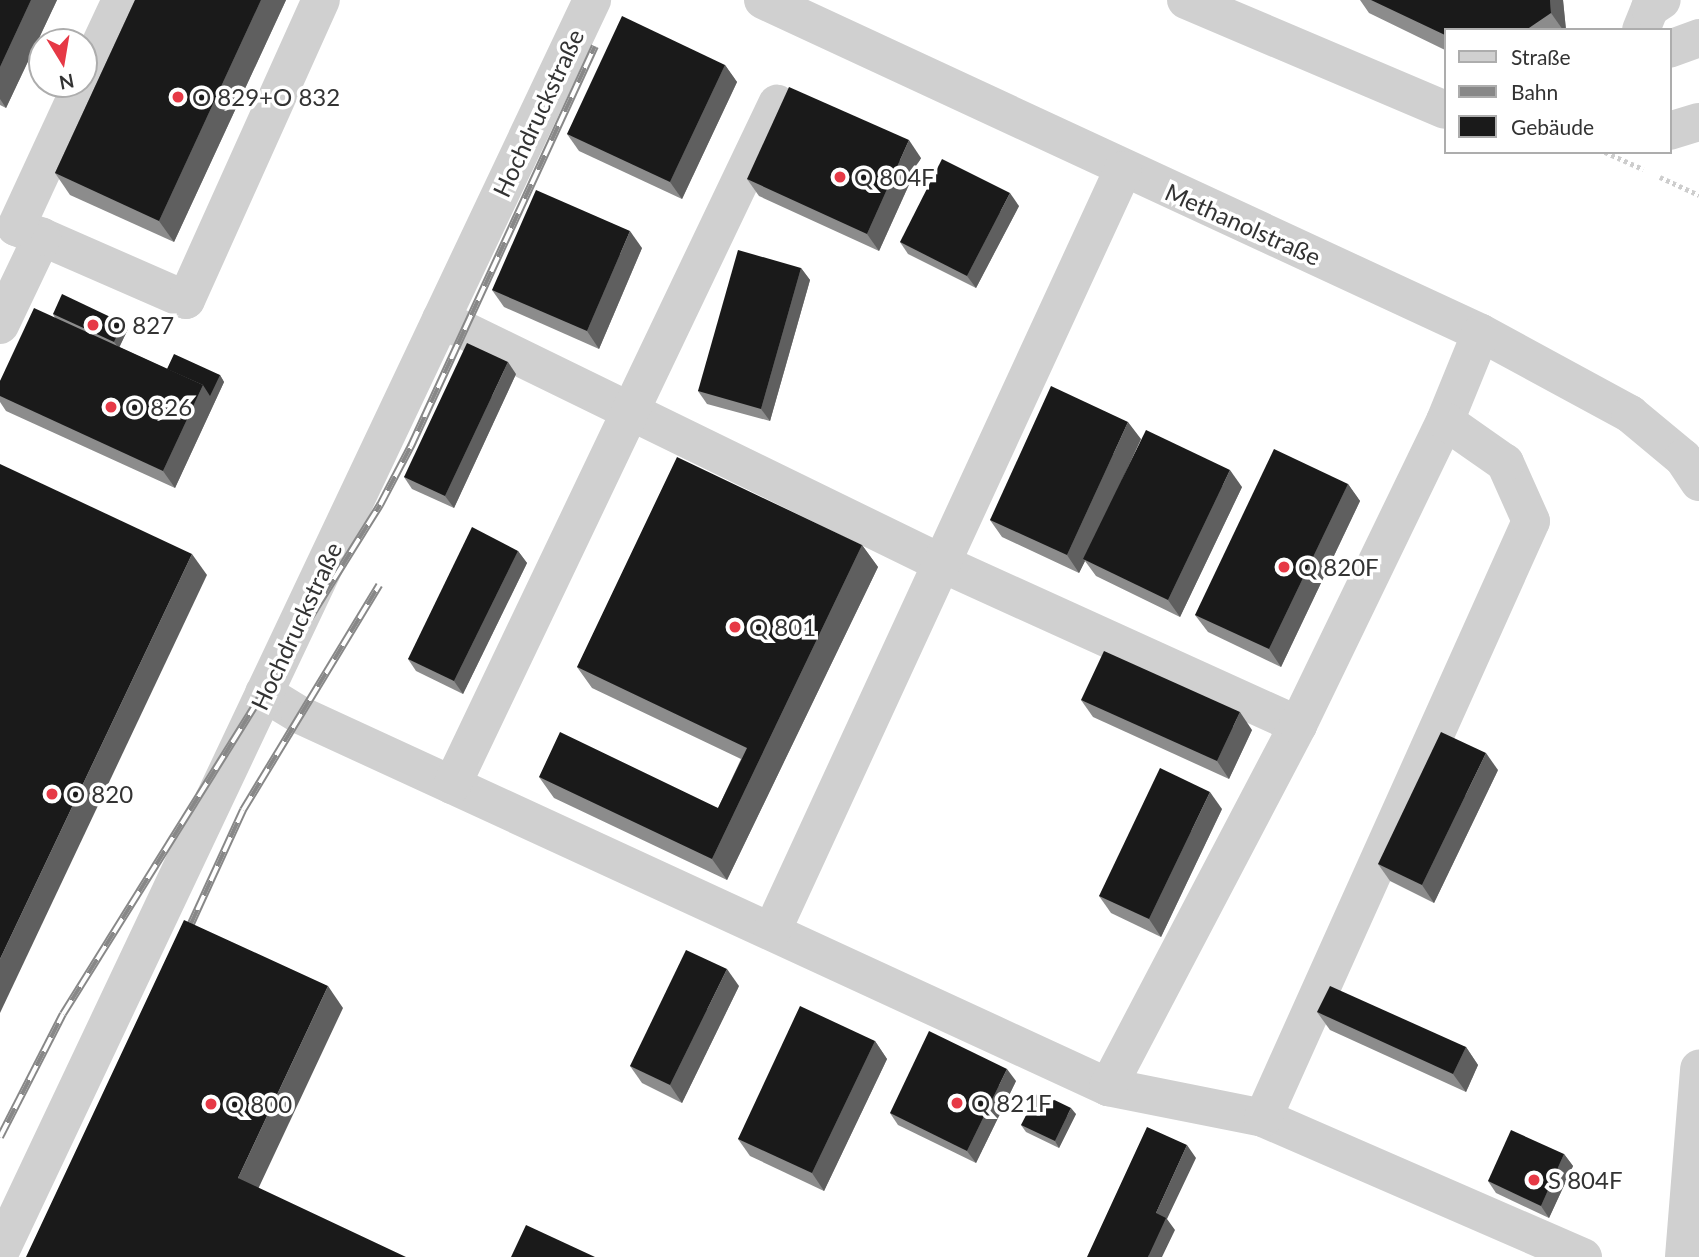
<!DOCTYPE html>
<html>
<head>
<meta charset="utf-8">
<style>
  body { margin:0 }
  #map { position:relative; width:1699px; height:1257px; overflow:hidden; background:#fff; font-family:Lato,sans-serif }
  div>[style] { position:absolute }
  .path>* { height:4.5px; margin-top:-2.25px; transform-origin:0; background:repeating-linear-gradient(90deg,#cdcdcd 0 3.5px,transparent 0 7px) }
  .minor>* { height:38px; margin:-19px; padding:0 19px; transform-origin:19px; border-radius:19px; background:#d0d0d0 }
  .rail>* { height:8px; margin-top:-4px; transform-origin:0; background:repeating-linear-gradient(90deg,#fff 0 16px,#888 0 32px); box-sizing:border-box; border-block:2px solid #888 }
  .wall>* { inset:0; background:#8c8c8c }
  .shaded-wall>* { inset:0; background:#5f5f5f }
  .building>* { inset:0; background:#1a1a1a }
  .dots>* { width:19px; height:19px; translate:-50% -50%; box-sizing:border-box; border:4px solid #fff; border-radius:50% }
  span { translate:-50% -50%; white-space:nowrap; text-align:center; line-height:1.15; -webkit-text-stroke:7px #fff; paint-order:stroke }
  .poi-label { font-size:24px; color:#333 }
  .left { translate:0 -50%; text-align:left }
  .street-label { font-size:24px; color:#333 }
  .legend { position:absolute; left:1444px; top:28px; width:228px; height:126px; box-sizing:border-box; background:#fff; border:2px solid #adadad; margin:0; padding:9px 12px; list-style:none; font-size:21px; color:#333 }
  .legend li { display:flex; align-items:center; gap:14px; height:35px }
  .legend b { width:35px; border:2px solid #adadad }
  .north { position:absolute; left:28px; top:28px; width:70px; height:70px; box-sizing:border-box; background:#fff; border:2px solid #adadad; border-radius:50%; rotate:169deg; font-size:19px; font-weight:700; line-height:28px; text-align:center; color:#333 }
  .north::after { content:''; display:block; margin:auto; width:24px; height:32px; background:#e63946; clip-path:polygon(50% 0,100% 100%,50% 72%,0 100%) }
</style>
</head>
<body>
<div id="map">
  <div class="path">
    <div style="left:1605px;top:152px;width:42px;rotate:24.1deg"></div>
    <div style="left:1660px;top:177px;width:43px;rotate:24.8deg"></div>
  </div>
  <div class="minor">
    <div style="left:763px;top:0;width:791px;rotate:24.88deg"></div>
    <div style="left:1481px;top:333px;width:170px;rotate:28.5deg"></div>
    <div style="left:1630px;top:414px;width:69px;rotate:39.7deg"></div>
    <div style="left:1683px;top:458px;width:29px;rotate:56deg"></div>
    <div style="left:1186px;top:0;width:281px;rotate:23deg"></div>
    <div style="left:1641px;top:30px;width:24px;rotate:-68deg"></div>
    <div style="left:1650px;top:8px;width:14px;rotate:-34deg"></div>
    <div style="left:1669px;top:49px;width:32px;rotate:-20deg"></div>
    <div style="left:84px;top:79px;width:87px;rotate:-64.9deg"></div>
    <div style="left:1669px;top:131px;width:31px;rotate:-17deg"></div>
    <div style="left:42px;top:237px;width:157px;rotate:23.6deg"></div>
    <div style="left:186px;top:300px;width:329px;rotate:-65.8deg"></div>
    <div style="left:441px;top:319px;width:559px;rotate:26.01deg"></div>
    <div style="left:943px;top:564px;width:390px;rotate:24.4deg"></div>
    <div style="left:0;top:325px;width:98px;rotate:-64.5deg"></div>
    <div style="left:42px;top:237px;width:28px;rotate:-159deg"></div>
    <div style="left:16px;top:227px;width:157px;rotate:-65.2deg"></div>
    <div style="left:264px;top:693px;width:42px;rotate:31.4deg"></div>
    <div style="left:300px;top:715px;width:890px;rotate:24.72deg"></div>
    <div style="left:1108px;top:1087px;width:158px;rotate:11.3deg"></div>
    <div style="left:1263px;top:1118px;width:349px;rotate:23.5deg"></div>
    <div style="left:452px;top:785px;width:755px;rotate:-64.49deg"></div>
    <div style="left:772px;top:931px;width:838px;rotate:-65.24deg"></div>
    <div style="left:1108px;top:1087px;width:409px;rotate:-62.3deg"></div>
    <div style="left:1298px;top:725px;width:338px;rotate:-64.2deg"></div>
    <div style="left:1445px;top:421px;width:95px;rotate:-67.8deg"></div>
    <div style="left:1263px;top:1118px;width:654px;rotate:-65.82deg"></div>
    <div style="left:1531px;top:521px;width:64px;rotate:-114.1deg"></div>
    <div style="left:1505px;top:463px;width:73px;rotate:-145deg"></div>
    <div style="left:0;top:1252px;width:1385px;rotate:-64.69deg"></div>
    <div style="left:1684px;top:1257px;width:189px;rotate:-85.4deg"></div>
  </div>
  <div class="rail">
    <div style="left:184px;top:939px;width:142px;rotate:-65.4deg"></div>
    <div style="left:243px;top:810px;width:263px;rotate:-58.8deg"></div>
    <div style="left:0;top:1137px;width:138px;rotate:-62.9deg"></div>
    <div style="left:63px;top:1014px;width:600px;rotate:-58.09deg"></div>
    <div style="left:380px;top:505px;width:67px;rotate:-62.3deg"></div>
    <div style="left:411px;top:446px;width:440px;rotate:-65.3deg"></div>
  </div>
  <div class="wall">
    <div style="clip-path:polygon(0 0,57px 0,6px 108px,0 105px)"></div>
    <div style="clip-path:polygon(135px 0,286px 0,174px 242px,70px 195px,55px 173px)"></div>
    <div style="clip-path:polygon(1360px 0,1563px 0,1566px 30px,1445px 30px,1445px 50px,1369px 13px)"></div>
    <div style="clip-path:polygon(725px 65px,737px 82px,682px 199px,579px 151px,567px 134px)"></div>
    <div style="clip-path:polygon(921px 158px,879px 251px,759px 196px,747px 179px)"></div>
    <div style="clip-path:polygon(1019px 206px,976px 288px,908px 254px,900px 242px)"></div>
    <div style="clip-path:polygon(642px 248px,599px 349px,504px 307px,492px 290px)"></div>
    <div style="clip-path:polygon(801px 268px,810px 280px,770px 421px,707px 404px,698px 391px)"></div>
    <div style="clip-path:polygon(53px 314px,128px 329px,119px 347px,167px 369px,220px 375px,224px 382px,175px 488px,6px 411px,0 402px,0 381px,55px 318px)"></div>
    <div style="clip-path:polygon(516px 374px,454px 508px,412px 489px,404px 477px)"></div>
    <div style="clip-path:polygon(1141px 439px,1122px 479px,1242px 487px,1180px 617px,1096px 576px,1085px 561px,1079px 573px,1002px 537px,990px 520px)"></div>
    <div style="clip-path:polygon(1348px 484px,1360px 501px,1281px 667px,1208px 632px,1195px 615px)"></div>
    <div style="clip-path:polygon(862px 545px,878px 567px,727px 880px,554px 798px,539px 777px,718px 808px,741px 759px,592px 688px,577px 667px)"></div>
    <div style="clip-path:polygon(518px 551px,527px 563px,463px 694px,416px 671px,408px 659px)"></div>
    <div style="clip-path:polygon(1081px 700px,1252px 730px,1229px 779px,1093px 717px)"></div>
    <div style="clip-path:polygon(1498px 770px,1434px 903px,1390px 881px,1378px 864px)"></div>
    <div style="clip-path:polygon(1222px 809px,1161px 937px,1111px 913px,1099px 896px)"></div>
    <div style="clip-path:polygon(739px 986px,682px 1103px,642px 1083px,630px 1066px)"></div>
    <div style="clip-path:polygon(1317px 1012px,1466px 1047px,1478px 1065px,1466px 1092px,1330px 1030px)"></div>
    <div style="clip-path:polygon(875px 1041px,887px 1059px,824px 1191px,750px 1156px,738px 1139px)"></div>
    <div style="clip-path:polygon(1016px 1081px,976px 1163px,898px 1125px,890px 1113px)"></div>
    <div style="clip-path:polygon(1076px 1114px,1059px 1148px,1026px 1132px,1021px 1125px)"></div>
    <div style="clip-path:polygon(1564px 1154px,1573px 1166px,1549px 1218px,1496px 1193px,1488px 1181px)"></div>
  </div>
  <div class="shaded-wall">
    <div style="clip-path:polygon(31px 0,57px 0,6px 108px,0 99px,0 67px)"></div>
    <div style="clip-path:polygon(261px 0,286px 0,174px 242px,159px 221px)"></div>
    <div style="clip-path:polygon(1550px 0,1563px 0,1566px 30px,1563px 30px,1551px 13px)"></div>
    <div style="clip-path:polygon(725px 65px,737px 82px,682px 199px,670px 182px)"></div>
    <div style="clip-path:polygon(909px 140px,921px 158px,879px 251px,867px 234px)"></div>
    <div style="clip-path:polygon(1010px 193px,1019px 206px,976px 288px,967px 276px)"></div>
    <div style="clip-path:polygon(630px 231px,642px 248px,599px 349px,587px 331px)"></div>
    <div style="clip-path:polygon(801px 268px,810px 280px,770px 421px,761px 409px)"></div>
    <div style="clip-path:polygon(123px 323px,128px 329px,119px 348px,114px 342px)"></div>
    <div style="clip-path:polygon(508px 362px,516px 374px,454px 508px,445px 496px)"></div>
    <div style="clip-path:polygon(220px 375px,224px 382px,175px 488px,163px 471px,203px 385px)"></div>
    <div style="clip-path:polygon(1128px 422px,1141px 439px,1085px 560px,1083px 559px,1085px 561px,1079px 573px,1067px 555px)"></div>
    <div style="clip-path:polygon(1230px 470px,1242px 487px,1180px 617px,1168px 600px)"></div>
    <div style="clip-path:polygon(1348px 484px,1360px 501px,1281px 667px,1269px 649px)"></div>
    <div style="clip-path:polygon(862px 545px,878px 567px,727px 880px,712px 859px)"></div>
    <div style="clip-path:polygon(518px 551px,527px 563px,463px 694px,454px 681px)"></div>
    <div style="clip-path:polygon(192px 554px,207px 575px,0 1013px,0 959px)"></div>
    <div style="clip-path:polygon(1240px 712px,1252px 730px,1229px 779px,1217px 761px)"></div>
    <div style="clip-path:polygon(1486px 753px,1498px 770px,1434px 903px,1422px 885px)"></div>
    <div style="clip-path:polygon(1210px 792px,1222px 809px,1161px 937px,1149px 919px)"></div>
    <div style="clip-path:polygon(727px 969px,739px 986px,682px 1103px,670px 1085px)"></div>
    <div style="clip-path:polygon(328px 986px,343px 1008px,253px 1200px,238px 1178px)"></div>
    <div style="clip-path:polygon(875px 1041px,887px 1059px,824px 1191px,812px 1173px)"></div>
    <div style="clip-path:polygon(1466px 1047px,1478px 1065px,1466px 1092px,1453px 1074px)"></div>
    <div style="clip-path:polygon(1007px 1069px,1016px 1081px,976px 1163px,967px 1151px)"></div>
    <div style="clip-path:polygon(1071px 1108px,1076px 1114px,1059px 1148px,1055px 1141px)"></div>
    <div style="clip-path:polygon(1187px 1145px,1196px 1158px,1167px 1219px,1175px 1230px,1162px 1257px,1148px 1257px,1156px 1213px)"></div>
    <div style="clip-path:polygon(1564px 1154px,1573px 1166px,1549px 1218px,1541px 1206px)"></div>
  </div>
  <div class="building">
    <div style="clip-path:polygon(0 0,31px 0,0 67px)"></div>
    <div style="clip-path:polygon(135px 0,261px 0,159px 221px,55px 173px)"></div>
    <div style="clip-path:polygon(1371px 0,1550px 0,1551px 13px,1526px 30px,1445px 30px,1445px 35px)"></div>
    <div style="clip-path:polygon(622px 16px,725px 65px,670px 182px,567px 134px)"></div>
    <div style="clip-path:polygon(789px 87px,909px 140px,867px 234px,747px 179px)"></div>
    <div style="clip-path:polygon(942px 159px,1010px 193px,967px 276px,900px 242px)"></div>
    <div style="clip-path:polygon(536px 190px,630px 231px,587px 331px,492px 290px)"></div>
    <div style="clip-path:polygon(738px 250px,801px 268px,761px 409px,698px 391px)"></div>
    <div style="clip-path:polygon(62px 294px,123px 323px,114px 342px,53px 314px)"></div>
    <div style="clip-path:polygon(34px 308px,203px 385px,163px 471px,0 396px,0 381px)"></div>
    <div style="clip-path:polygon(467px 343px,508px 362px,445px 496px,404px 477px)"></div>
    <div style="clip-path:polygon(174px 354px,220px 375px,210px 396px,203px 385px,167px 369px)"></div>
    <div style="clip-path:polygon(1051px 386px,1128px 422px,1067px 555px,990px 520px)"></div>
    <div style="clip-path:polygon(1146px 430px,1230px 470px,1168px 600px,1083px 559px)"></div>
    <div style="clip-path:polygon(1274px 449px,1348px 484px,1269px 649px,1195px 615px)"></div>
    <div style="clip-path:polygon(677px 457px,862px 545px,712px 859px,539px 777px,560px 732px,718px 808px,747px 748px,577px 667px)"></div>
    <div style="clip-path:polygon(0 464px,192px 554px,0 959px)"></div>
    <div style="clip-path:polygon(472px 527px,518px 551px,454px 681px,408px 659px)"></div>
    <div style="clip-path:polygon(1104px 651px,1240px 712px,1217px 761px,1081px 700px)"></div>
    <div style="clip-path:polygon(1441px 732px,1486px 753px,1422px 885px,1378px 864px)"></div>
    <div style="clip-path:polygon(1160px 768px,1210px 792px,1149px 919px,1099px 896px)"></div>
    <div style="clip-path:polygon(184px 920px,328px 986px,238px 1178px,406px 1257px,26px 1257px)"></div>
    <div style="clip-path:polygon(686px 950px,727px 969px,670px 1085px,630px 1066px)"></div>
    <div style="clip-path:polygon(1330px 986px,1466px 1047px,1453px 1074px,1317px 1012px)"></div>
    <div style="clip-path:polygon(800px 1006px,875px 1041px,812px 1173px,738px 1139px)"></div>
    <div style="clip-path:polygon(929px 1031px,1007px 1069px,967px 1151px,890px 1113px)"></div>
    <div style="clip-path:polygon(1038px 1092px,1071px 1108px,1055px 1141px,1021px 1125px)"></div>
    <div style="clip-path:polygon(1147px 1127px,1187px 1145px,1156px 1213px,1166px 1218px,1148px 1257px,1087px 1257px)"></div>
    <div style="clip-path:polygon(1511px 1130px,1564px 1154px,1541px 1206px,1488px 1181px)"></div>
    <div style="clip-path:polygon(526px 1225px,595px 1257px,511px 1257px)"></div>
  </div>
  <div class="dots">
    <div style="left:178px;top:97px;background:#e63946"></div>
    <div style="left:840px;top:177px;background:#e63946"></div>
    <div style="left:93px;top:325px;background:#e63946"></div>
    <div style="left:111px;top:407px;background:#e63946"></div>
    <div style="left:1284px;top:567px;background:#e63946"></div>
    <div style="left:735px;top:627px;background:#e63946"></div>
    <div style="left:52px;top:794px;background:#e63946"></div>
    <div style="left:957px;top:1103px;background:#e63946"></div>
    <div style="left:211px;top:1104px;background:#e63946"></div>
    <div style="left:1534px;top:1180px;background:#e63946"></div>
  </div>
  <div class="poi-label">
    <span class="left" style="left:192px;top:97px">O 829+O 832</span>
    <span class="left" style="left:854px;top:177px">Q 804F</span>
    <span class="left" style="left:107px;top:325px">O 827</span>
    <span class="left" style="left:125px;top:407px">O 826</span>
    <span class="left" style="left:1298px;top:567px">Q 820F</span>
    <span class="left" style="left:749px;top:627px">Q 801</span>
    <span class="left" style="left:66px;top:794px">O 820</span>
    <span class="left" style="left:971px;top:1103px">Q 821F</span>
    <span class="left" style="left:225px;top:1104px">Q 800</span>
    <span class="left" style="left:1548px;top:1180px">S 804F</span>
  </div>
  <div class="street-label">
    <span style="left:538px;top:113px;rotate:-65deg">Hochdruckstraße</span>
    <span style="left:1243px;top:224px;rotate:24deg">Methanolstraße</span>
    <span style="left:296px;top:626px;rotate:-65deg">Hochdruckstraße</span>
  </div>
  <ul class="legend">
  <li><b style="height:9px;background:#d0d0d0"></b>Straße</li>
  <li><b style="height:9px;background:#888"></b>Bahn</li>
  <li><b style="height:19px;background:#1a1a1a"></b>Gebäude</li>
  </ul>
  <div class="north">N</div>
</div>
</body>
</html>
